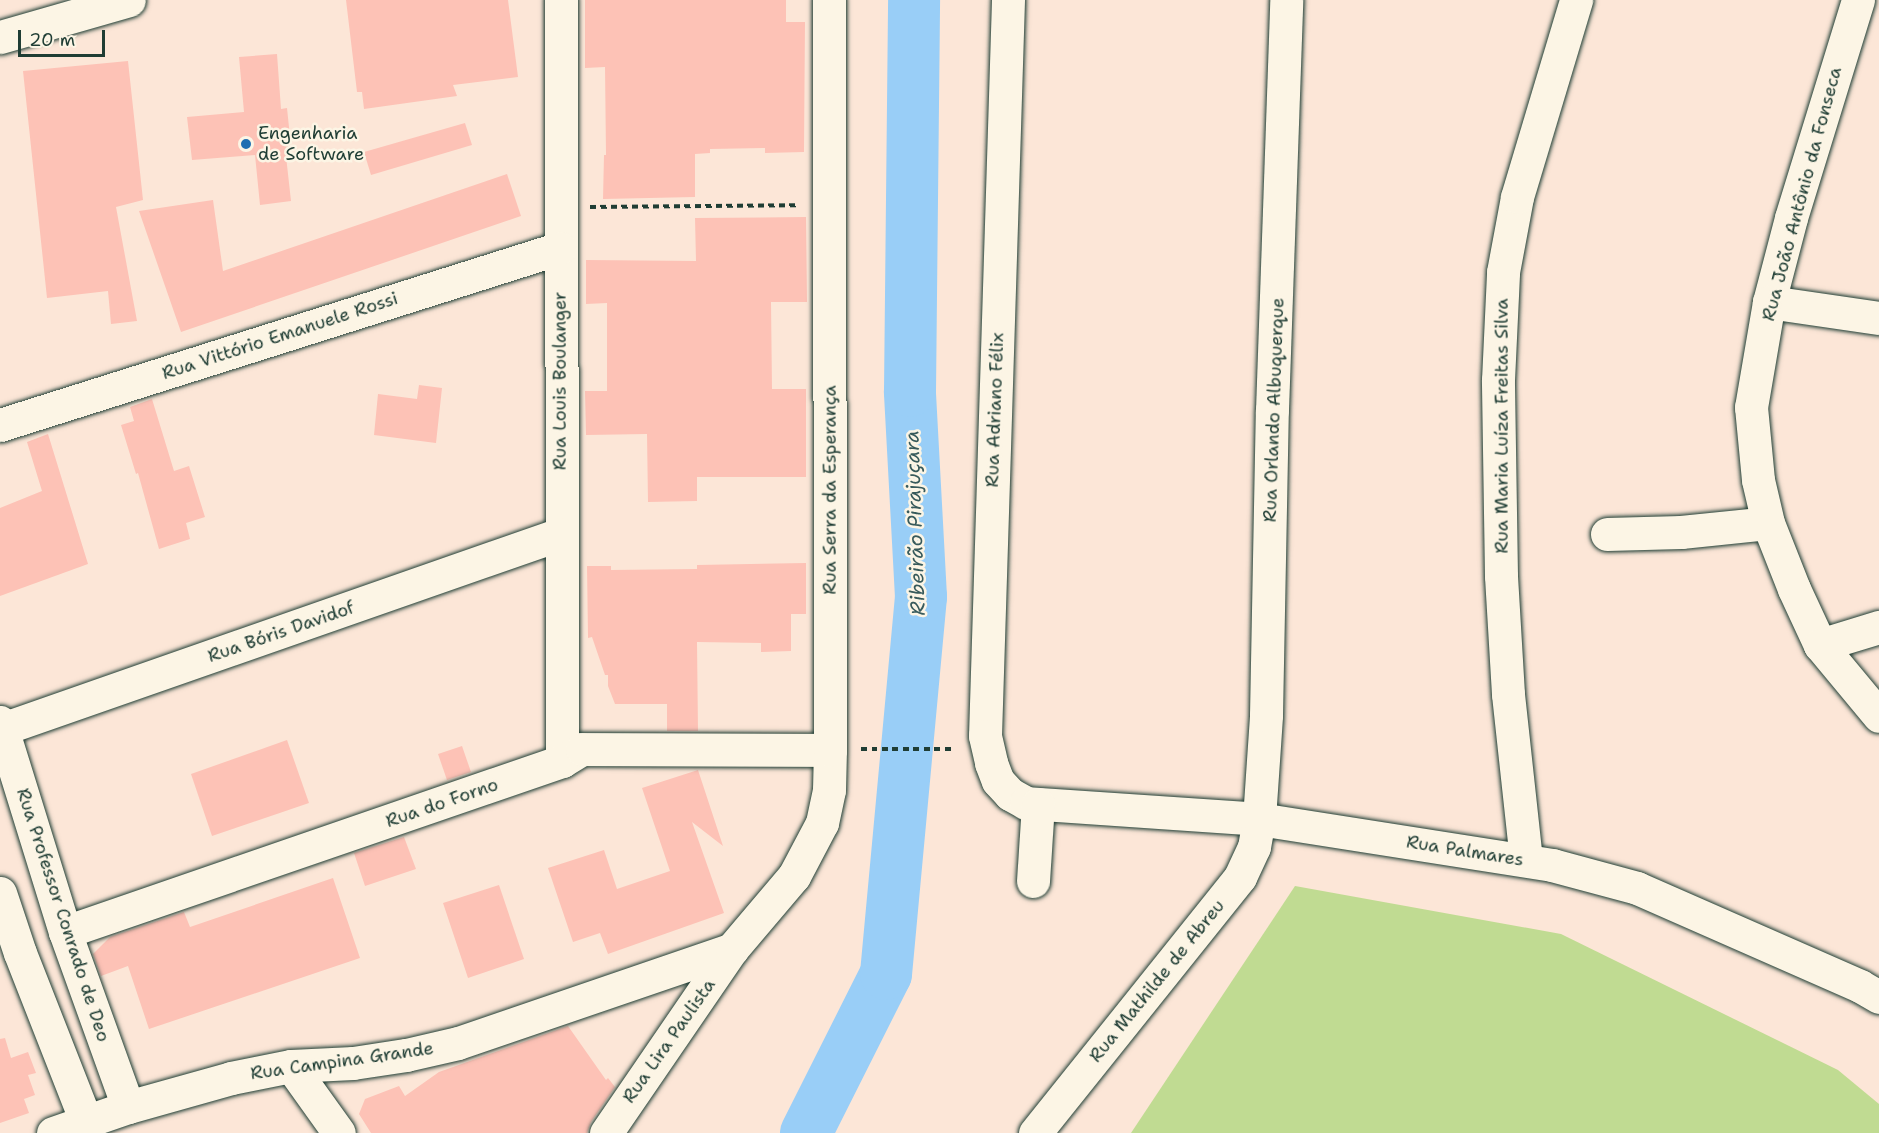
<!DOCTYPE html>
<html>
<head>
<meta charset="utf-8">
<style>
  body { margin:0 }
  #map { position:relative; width:1879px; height:1133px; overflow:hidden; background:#fce6d7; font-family:"Shantell Sans",sans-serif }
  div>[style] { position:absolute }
  .green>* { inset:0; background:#c0db92 }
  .river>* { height:52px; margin:-26px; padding:0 26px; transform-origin:26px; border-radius:26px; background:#99cef7 }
  .building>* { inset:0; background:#fdc2b6 }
  .path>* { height:4px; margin-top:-2px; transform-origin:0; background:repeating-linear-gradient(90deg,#1f3d34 0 6px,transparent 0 10.5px) }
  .roads { filter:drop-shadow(0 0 2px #1f3d34) drop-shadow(0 0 2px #1f3d34) }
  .minor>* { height:33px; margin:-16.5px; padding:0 16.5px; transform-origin:16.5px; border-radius:16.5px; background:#fcf5e5 }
  .dots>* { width:16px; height:16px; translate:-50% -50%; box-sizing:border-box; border:3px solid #fcf5e5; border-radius:50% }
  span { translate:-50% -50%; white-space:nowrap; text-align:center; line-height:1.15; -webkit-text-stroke:5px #fcf5e5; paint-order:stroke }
  .poi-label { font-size:18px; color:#1f3d34 }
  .left { translate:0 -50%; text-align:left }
  .street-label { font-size:18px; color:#1f3d34 }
  .water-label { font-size:20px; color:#375a5b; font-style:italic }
  .scale { position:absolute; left:18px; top:30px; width:87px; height:27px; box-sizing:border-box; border:3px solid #1f3d34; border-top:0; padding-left:8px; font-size:18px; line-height:21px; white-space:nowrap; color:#1f3d34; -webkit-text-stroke:4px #fcf5e5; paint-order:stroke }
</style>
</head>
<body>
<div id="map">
  <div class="green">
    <div style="clip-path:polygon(1295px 886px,1561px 934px,1838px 1070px,1879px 1104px,1879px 1133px,1131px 1133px)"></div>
  </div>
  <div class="river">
    <div style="left:806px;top:1133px;width:178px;rotate:-63.3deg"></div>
    <div style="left:886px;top:974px;width:379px;rotate:-84.7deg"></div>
    <div style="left:921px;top:597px;width:206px;rotate:-93.1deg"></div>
    <div style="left:910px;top:391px;width:391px;rotate:-89.4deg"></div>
  </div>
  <div class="building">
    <div style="clip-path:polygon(346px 0,508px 0,518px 77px,453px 85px,457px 96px,364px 109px,362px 92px,357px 92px)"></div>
    <div style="clip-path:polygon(585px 0,786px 0,786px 22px,805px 22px,804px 152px,765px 153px,765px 148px,710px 149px,710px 153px,695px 154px,695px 197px,603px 199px,604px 155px,606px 155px,605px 67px,585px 68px)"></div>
    <div style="clip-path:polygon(277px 54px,281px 109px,287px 108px,292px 156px,286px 156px,291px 201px,260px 205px,255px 155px,192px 160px,187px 117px,244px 112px,239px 57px)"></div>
    <div style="clip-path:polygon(128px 61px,143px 200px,116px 207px,137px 321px,111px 324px,108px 291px,47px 298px,23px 71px)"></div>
    <div style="clip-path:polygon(465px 123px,472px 145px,371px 175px,364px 152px)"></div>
    <div style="clip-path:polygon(507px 174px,521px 216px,181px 332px,139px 211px,213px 200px,223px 271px)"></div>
    <div style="clip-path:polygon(806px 217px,807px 302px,771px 302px,772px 389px,806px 389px,806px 477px,697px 477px,697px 501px,648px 502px,647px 434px,586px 435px,585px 391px,607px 391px,607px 303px,586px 304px,586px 260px,696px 261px,695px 218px)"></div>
    <div style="clip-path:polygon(419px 385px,442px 388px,436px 443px,374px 435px,378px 394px,417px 399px)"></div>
    <div style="clip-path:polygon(152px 399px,174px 471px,189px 466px,205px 517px,186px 523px,190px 539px,159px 549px,138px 473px,136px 474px,121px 425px,134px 421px,130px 407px)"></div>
    <div style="clip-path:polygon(48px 434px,88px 564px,0 596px,0 508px,42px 491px,27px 442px)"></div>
    <div style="clip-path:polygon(806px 563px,806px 614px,791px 614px,791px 651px,761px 652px,761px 643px,697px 642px,698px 731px,667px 731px,667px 704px,615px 704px,608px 686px,608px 675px,605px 675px,592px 637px,588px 638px,587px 566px,611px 566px,611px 570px,697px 569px,697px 565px)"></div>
    <div style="clip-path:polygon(287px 740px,309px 803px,212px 836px,191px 774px)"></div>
    <div style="clip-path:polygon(462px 746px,471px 772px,447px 780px,438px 754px)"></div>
    <div style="clip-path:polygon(698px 770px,723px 846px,692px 822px,724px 913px,608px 954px,600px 933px,573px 942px,548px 868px,604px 850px,617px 889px,670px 871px,642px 788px)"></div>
    <div style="clip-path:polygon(404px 837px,416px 869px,365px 886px,354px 853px)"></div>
    <div style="clip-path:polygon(333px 878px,360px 958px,149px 1029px,128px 966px,101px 976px,93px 954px,110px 937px,184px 912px,190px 927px)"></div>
    <div style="clip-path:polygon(499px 885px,524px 959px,468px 978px,443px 903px)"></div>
    <div style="clip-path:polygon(568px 1026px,606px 1080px,608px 1078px,615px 1087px,591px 1122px,587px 1133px,371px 1133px,359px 1114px,365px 1099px,399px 1086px,405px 1096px,439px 1072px)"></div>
    <div style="clip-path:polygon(5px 1038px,11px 1058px,28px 1052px,36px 1073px,28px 1075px,35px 1095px,24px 1099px,29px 1113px,0 1123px,0 1039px)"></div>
  </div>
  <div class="path">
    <div style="left:590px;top:207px;width:209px;rotate:-0.5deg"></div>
    <div style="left:861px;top:749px;width:94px"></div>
  </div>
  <div class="roads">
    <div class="minor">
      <div style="left:561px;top:0;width:761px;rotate:89.92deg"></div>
      <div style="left:1008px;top:0;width:736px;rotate:91.79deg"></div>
      <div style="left:985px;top:736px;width:28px;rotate:77deg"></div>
      <div style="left:991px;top:763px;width:19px;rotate:69deg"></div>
      <div style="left:998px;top:781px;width:18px;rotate:47deg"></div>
      <div style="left:1010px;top:794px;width:18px;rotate:29deg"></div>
      <div style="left:1026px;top:803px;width:234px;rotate:3.9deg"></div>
      <div style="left:1259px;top:819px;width:297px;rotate:8.9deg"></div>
      <div style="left:1552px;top:865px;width:88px;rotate:15.1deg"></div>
      <div style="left:1637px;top:888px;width:244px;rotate:23.7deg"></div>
      <div style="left:1860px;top:986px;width:22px;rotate:30deg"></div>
      <div style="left:1858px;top:0;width:228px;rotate:107.1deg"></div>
      <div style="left:1791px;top:218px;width:87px;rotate:104.7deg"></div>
      <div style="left:1769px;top:302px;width:107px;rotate:99.7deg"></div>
      <div style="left:1751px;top:407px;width:73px;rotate:84.5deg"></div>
      <div style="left:1758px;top:480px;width:44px;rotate:76.9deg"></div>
      <div style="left:1768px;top:523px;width:71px;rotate:68.5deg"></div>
      <div style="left:1794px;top:589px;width:62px;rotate:65.1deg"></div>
      <div style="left:1820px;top:645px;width:92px;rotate:50.3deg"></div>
      <div style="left:0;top:37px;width:134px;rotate:-16deg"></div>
      <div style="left:1769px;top:302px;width:111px;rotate:8.3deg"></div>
      <div style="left:0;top:425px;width:587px;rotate:-17.54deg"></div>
      <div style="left:1607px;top:534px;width:74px;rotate:-1.5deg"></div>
      <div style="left:1681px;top:532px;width:87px;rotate:-5.9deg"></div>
      <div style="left:1820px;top:645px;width:62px;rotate:-17deg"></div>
      <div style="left:0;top:722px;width:220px;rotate:72.8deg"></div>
      <div style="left:65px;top:932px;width:186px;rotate:70.2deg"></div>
      <div style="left:2px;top:729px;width:591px;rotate:-19.26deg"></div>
      <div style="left:1526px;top:860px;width:167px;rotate:-96.2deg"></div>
      <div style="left:1508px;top:694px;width:118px;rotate:-93.4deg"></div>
      <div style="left:1501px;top:576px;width:196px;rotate:-90.9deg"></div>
      <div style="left:1498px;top:380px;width:108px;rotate:-87.3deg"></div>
      <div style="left:1503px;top:272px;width:76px;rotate:-79.4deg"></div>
      <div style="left:1517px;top:197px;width:206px;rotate:-73.3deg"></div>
      <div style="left:1033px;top:881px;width:77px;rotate:-86.3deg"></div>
      <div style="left:0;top:893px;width:63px;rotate:71.6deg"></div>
      <div style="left:20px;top:953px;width:180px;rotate:68.6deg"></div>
      <div style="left:65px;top:932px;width:526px;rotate:-18.99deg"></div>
      <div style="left:562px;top:761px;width:23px;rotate:-31deg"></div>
      <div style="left:582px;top:749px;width:248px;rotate:0.2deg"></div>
      <div style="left:291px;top:1066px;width:82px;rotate:54.4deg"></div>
      <div style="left:53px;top:1133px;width:79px;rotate:-19.1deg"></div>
      <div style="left:128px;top:1107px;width:107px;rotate:-15.7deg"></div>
      <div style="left:231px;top:1078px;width:61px;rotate:-11.3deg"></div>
      <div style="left:291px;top:1066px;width:62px;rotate:-2.8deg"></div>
      <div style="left:353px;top:1063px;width:54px;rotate:-8.6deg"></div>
      <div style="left:406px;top:1055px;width:53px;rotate:-13deg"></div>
      <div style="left:458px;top:1043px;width:290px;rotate:-18.9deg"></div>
      <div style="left:606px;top:1133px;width:223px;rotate:-55.6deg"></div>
      <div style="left:732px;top:949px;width:96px;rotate:-49.7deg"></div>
      <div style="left:794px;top:876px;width:60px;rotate:-62.2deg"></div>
      <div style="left:822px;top:823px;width:34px;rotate:-78deg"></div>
      <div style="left:829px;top:790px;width:40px;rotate:-88.6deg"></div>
      <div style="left:830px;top:750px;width:750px;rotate:-90.08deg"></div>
      <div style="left:1035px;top:1133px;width:328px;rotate:-51.3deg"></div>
      <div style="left:1240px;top:877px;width:33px;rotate:-65deg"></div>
      <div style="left:1254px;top:847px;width:28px;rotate:-80deg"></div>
      <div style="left:1259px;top:819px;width:104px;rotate:-86.1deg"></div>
      <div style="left:1266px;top:715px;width:305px;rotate:-88.9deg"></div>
      <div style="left:1272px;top:410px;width:410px;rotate:-88deg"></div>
    </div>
  </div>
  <div class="dots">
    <div style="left:246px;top:144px;background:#1f6fb2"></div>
  </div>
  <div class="poi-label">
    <span class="left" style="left:258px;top:144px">Engenharia<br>de Software</span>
  </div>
  <div class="street-label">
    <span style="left:1802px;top:194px;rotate:-75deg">Rua João Antônio da Fonseca</span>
    <span style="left:280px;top:336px;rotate:-18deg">Rua Vittório Emanuele Rossi</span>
    <span style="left:560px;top:381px;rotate:-90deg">Rua Louis Boulanger</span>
    <span style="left:995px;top:410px;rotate:-88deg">Rua Adriano Félix</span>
    <span style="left:1274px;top:410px;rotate:-88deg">Rua Orlando Albuquerque</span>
    <span style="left:1502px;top:426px;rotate:-90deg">Rua Maria Luíza Freitas Silva</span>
    <span style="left:830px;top:490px;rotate:-90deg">Rua Serra da Esperança</span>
    <span style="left:281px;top:632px;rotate:-19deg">Rua Bóris Davidof</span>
    <span style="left:442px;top:803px;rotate:-19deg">Rua do Forno</span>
    <span style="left:1465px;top:851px;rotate:9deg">Rua Palmares</span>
    <span style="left:63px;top:915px;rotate:72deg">Rua Professor Conrado de Deo</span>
    <span style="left:1157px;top:981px;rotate:-51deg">Rua Mathilde de Abreu</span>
    <span style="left:669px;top:1041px;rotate:-55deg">Rua Lira Paulista</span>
    <span style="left:342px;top:1061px;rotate:-8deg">Rua Campina Grande</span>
  </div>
  <div class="water-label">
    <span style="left:915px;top:523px;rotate:-92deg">Ribeirão Pirajuçara</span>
  </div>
  <div class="scale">20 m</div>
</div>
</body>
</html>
